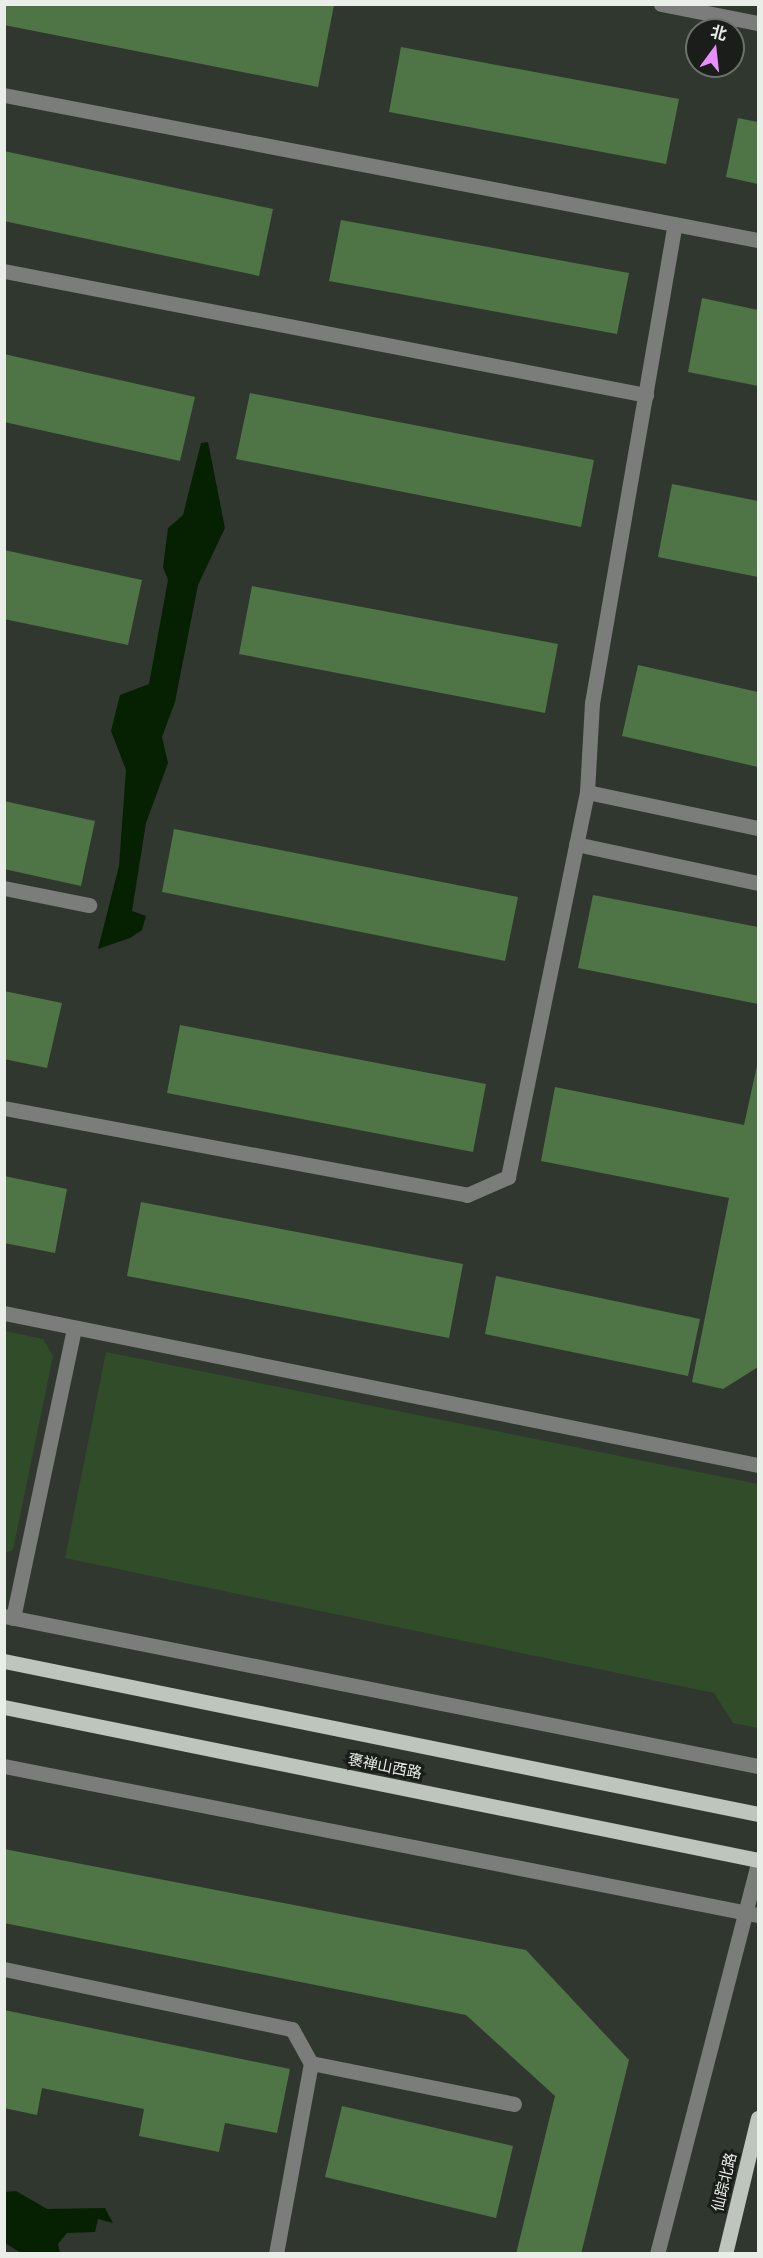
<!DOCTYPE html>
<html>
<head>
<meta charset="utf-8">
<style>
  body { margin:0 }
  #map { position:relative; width:763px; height:2258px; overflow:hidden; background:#30372f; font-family:"PT Serif","Noto Sans SC",serif }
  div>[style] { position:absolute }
  .green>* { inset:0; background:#304c29 }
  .water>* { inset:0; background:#062102 }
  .building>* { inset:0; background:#4f7446 }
  .minor>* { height:15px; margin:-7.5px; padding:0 7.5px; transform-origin:7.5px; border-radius:7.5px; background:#7a7d79 }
  .major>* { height:15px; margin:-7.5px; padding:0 7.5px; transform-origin:7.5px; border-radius:7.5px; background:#bec5bd }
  span { translate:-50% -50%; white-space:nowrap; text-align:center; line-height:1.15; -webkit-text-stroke:6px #1a1d19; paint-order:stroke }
  .street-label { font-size:15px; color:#e9eee8 }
  .frame { position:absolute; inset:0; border:6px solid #e9eee8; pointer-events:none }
  .north { position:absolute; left:685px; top:18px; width:60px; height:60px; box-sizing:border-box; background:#1a1d19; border:2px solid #6d716c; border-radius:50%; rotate:15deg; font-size:16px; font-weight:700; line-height:24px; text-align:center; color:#e9eee8 }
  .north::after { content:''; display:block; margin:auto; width:21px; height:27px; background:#e98efe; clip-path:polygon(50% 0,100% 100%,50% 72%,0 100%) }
</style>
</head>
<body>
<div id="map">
  <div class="green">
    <div style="clip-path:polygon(5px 1331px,43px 1339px,53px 1356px,13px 1550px,5px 1553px)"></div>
    <div style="clip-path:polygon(106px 1352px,758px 1484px,758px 1728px,733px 1723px,714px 1693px,65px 1558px)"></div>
  </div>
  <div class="water">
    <div style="clip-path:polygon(208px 442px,225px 528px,198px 585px,175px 702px,162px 737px,168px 763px,146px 823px,132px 911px,146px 916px,142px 930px,130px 938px,98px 949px,119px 866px,126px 770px,111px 731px,120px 695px,149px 684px,168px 580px,163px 567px,168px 528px,183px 515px,201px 443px)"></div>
    <div style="clip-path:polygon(16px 2191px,47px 2209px,105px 2208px,113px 2223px,98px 2219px,95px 2232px,67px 2233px,58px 2244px,60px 2253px,21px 2253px,5px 2243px,5px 2192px)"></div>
  </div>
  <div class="building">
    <div style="clip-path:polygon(4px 5px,334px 5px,318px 87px,4px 25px)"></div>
    <div style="clip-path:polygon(401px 47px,679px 99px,666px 164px,389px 112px)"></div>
    <div style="clip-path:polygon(738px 118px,758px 122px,758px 184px,726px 177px)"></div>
    <div style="clip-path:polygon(4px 151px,273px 209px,259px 276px,4px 221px)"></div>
    <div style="clip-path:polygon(341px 220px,629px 273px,617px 334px,329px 281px)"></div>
    <div style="clip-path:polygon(702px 298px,758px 310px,758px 386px,688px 372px)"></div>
    <div style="clip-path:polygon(4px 354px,195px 397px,180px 461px,4px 422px)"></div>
    <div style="clip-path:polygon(250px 393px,594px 460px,581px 527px,236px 459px)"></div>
    <div style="clip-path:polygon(672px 484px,758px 501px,758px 577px,658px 557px)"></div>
    <div style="clip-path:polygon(4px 550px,142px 580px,128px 645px,4px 619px)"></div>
    <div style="clip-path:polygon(252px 586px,558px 644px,545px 713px,239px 654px)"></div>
    <div style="clip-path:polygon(638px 665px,758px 692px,758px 767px,622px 736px)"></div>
    <div style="clip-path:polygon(4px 801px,95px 821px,81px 886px,4px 869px)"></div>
    <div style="clip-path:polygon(174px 829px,518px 897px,505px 961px,162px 892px)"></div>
    <div style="clip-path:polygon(593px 895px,758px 927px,758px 1004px,578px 968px)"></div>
    <div style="clip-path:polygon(4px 991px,62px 1003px,47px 1068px,4px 1059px)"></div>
    <div style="clip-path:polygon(180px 1025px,486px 1084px,473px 1152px,167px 1093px)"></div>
    <div style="clip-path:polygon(758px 1061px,758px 1367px,723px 1389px,692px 1382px,729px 1198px,541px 1161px,555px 1087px,744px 1125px)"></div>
    <div style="clip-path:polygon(4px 1176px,67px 1189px,55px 1253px,4px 1243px)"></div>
    <div style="clip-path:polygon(141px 1202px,463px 1264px,449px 1338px,127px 1276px)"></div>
    <div style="clip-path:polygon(496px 1276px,700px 1319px,688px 1376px,485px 1334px)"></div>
    <div style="clip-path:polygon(4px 1849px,526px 1950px,629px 2060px,581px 2254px,516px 2254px,555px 2096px,466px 2015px,4px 1923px)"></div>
    <div style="clip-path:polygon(4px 2010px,290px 2069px,277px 2133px,225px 2123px,219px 2152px,139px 2136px,144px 2109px,42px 2088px,37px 2115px,4px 2108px)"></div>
    <div style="clip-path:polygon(342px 2106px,513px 2146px,496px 2218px,325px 2177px)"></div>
  </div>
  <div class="minor">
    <div style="left:661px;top:4px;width:99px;rotate:11.1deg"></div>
    <div style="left:4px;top:95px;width:768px;rotate:10.89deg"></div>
    <div style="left:4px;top:271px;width:654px;rotate:10.93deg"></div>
    <div style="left:587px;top:792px;width:175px;rotate:11.9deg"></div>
    <div style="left:576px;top:844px;width:186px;rotate:12.1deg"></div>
    <div style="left:4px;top:888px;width:87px;rotate:11.3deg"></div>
    <div style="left:4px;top:1108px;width:471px;rotate:10.6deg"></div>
    <div style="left:467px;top:1195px;width:45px;rotate:-23.7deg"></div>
    <div style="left:508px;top:1177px;width:393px;rotate:-78.4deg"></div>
    <div style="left:587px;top:792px;width:89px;rotate:-86.8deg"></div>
    <div style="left:592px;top:703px;width:486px;rotate:-80.2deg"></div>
    <div style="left:4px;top:1313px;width:769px;rotate:11.4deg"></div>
    <div style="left:4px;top:1616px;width:769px;rotate:11.25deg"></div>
    <div style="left:13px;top:1618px;width:296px;rotate:-78.1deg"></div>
    <div style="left:4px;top:1766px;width:769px;rotate:11.18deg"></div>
    <div style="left:4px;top:1969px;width:294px;rotate:11.8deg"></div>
    <div style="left:292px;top:2029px;width:39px;rotate:61deg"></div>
    <div style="left:311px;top:2063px;width:194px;rotate:100.4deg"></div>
    <div style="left:311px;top:2063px;width:207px;rotate:11.4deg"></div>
    <div style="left:657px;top:2254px;width:404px;rotate:-75.5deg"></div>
  </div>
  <div class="major">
    <div style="left:4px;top:1661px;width:769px;rotate:11.47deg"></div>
    <div style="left:4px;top:1707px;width:769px;rotate:11.47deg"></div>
    <div style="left:725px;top:2254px;width:140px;rotate:-76.4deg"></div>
  </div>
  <div class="street-label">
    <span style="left:385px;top:1766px;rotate:11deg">褒禅山西路</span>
    <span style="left:724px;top:2182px;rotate:-76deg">仙踪北路</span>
  </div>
  <div class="frame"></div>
  <div class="north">北</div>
</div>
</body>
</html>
